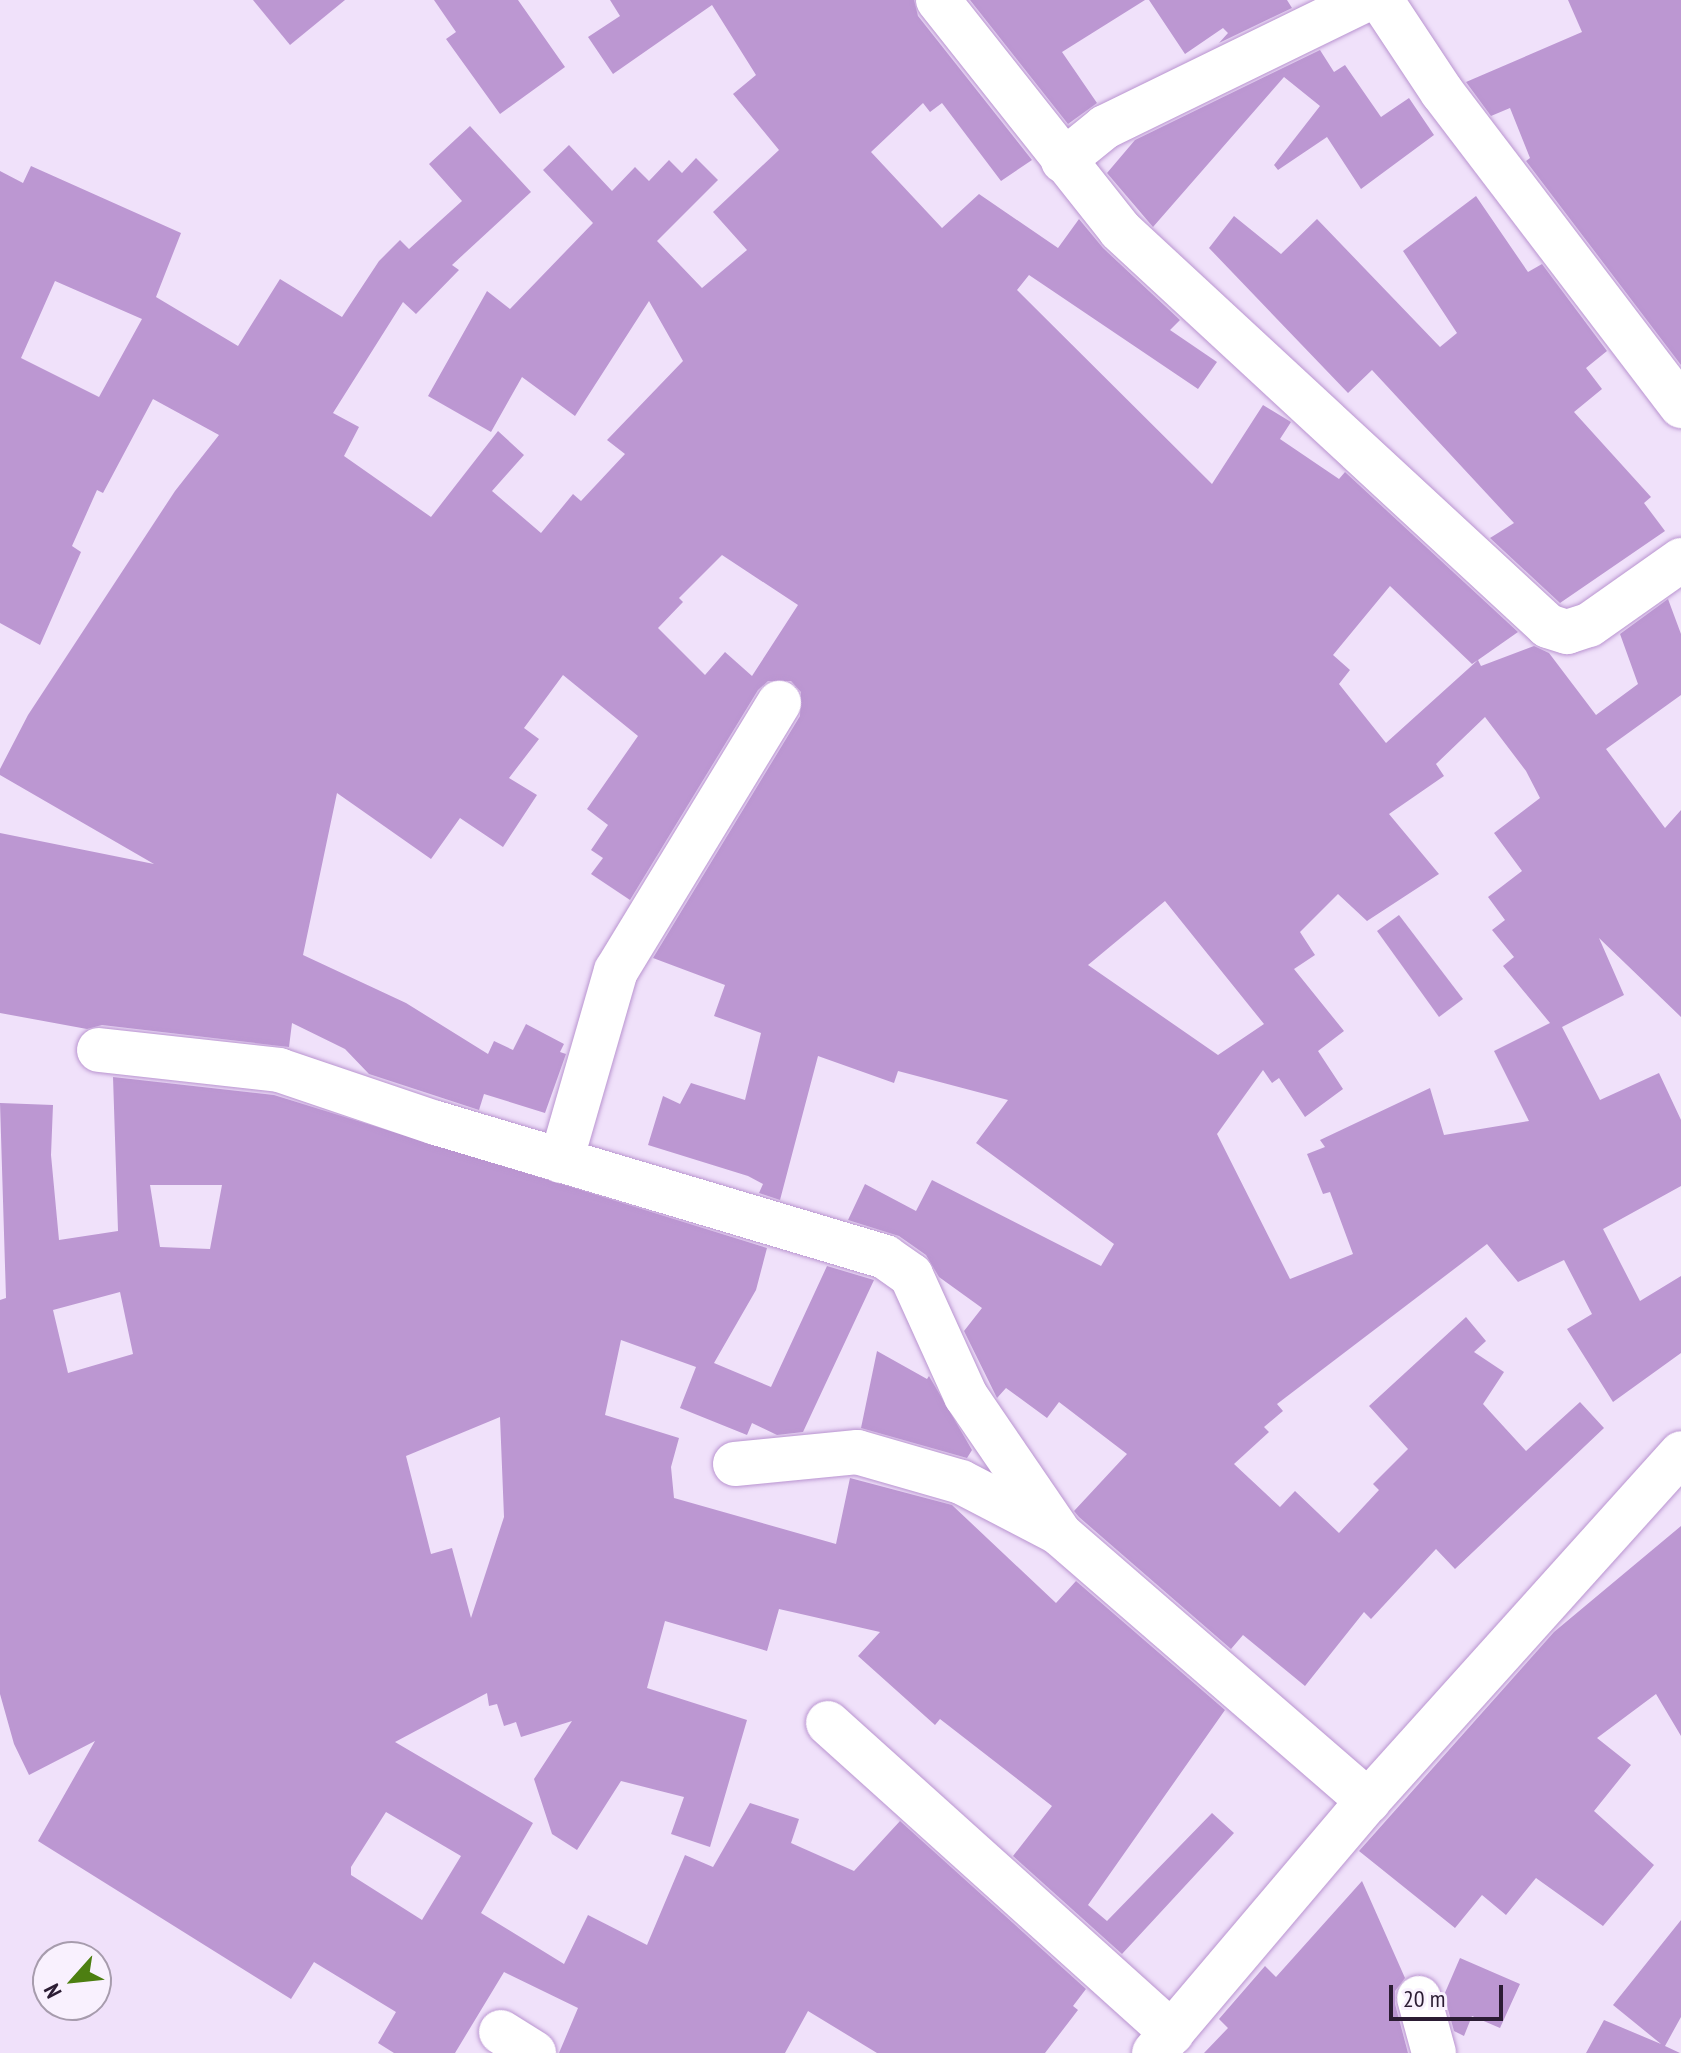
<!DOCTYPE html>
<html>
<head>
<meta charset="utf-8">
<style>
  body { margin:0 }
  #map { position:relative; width:1681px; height:2053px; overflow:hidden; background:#f0e1fa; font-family:"PT Sans Narrow",sans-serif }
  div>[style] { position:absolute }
  .building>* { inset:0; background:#bc97d2 }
  .roads { filter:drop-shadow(0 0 2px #b994d0) drop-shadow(0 0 2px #b994d0) }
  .minor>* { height:44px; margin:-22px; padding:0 22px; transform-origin:22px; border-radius:22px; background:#fff }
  span { translate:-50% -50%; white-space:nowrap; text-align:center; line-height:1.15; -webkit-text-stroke:6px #f9f1fe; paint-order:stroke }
  .north { position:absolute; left:32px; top:1941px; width:80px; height:80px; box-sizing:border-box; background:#f9f1fe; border:2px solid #a79cad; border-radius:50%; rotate:243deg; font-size:22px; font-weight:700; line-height:32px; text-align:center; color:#2b1c33 }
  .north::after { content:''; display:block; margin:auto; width:28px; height:36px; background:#4d7f11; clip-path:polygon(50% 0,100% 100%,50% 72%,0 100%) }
  .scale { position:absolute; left:1389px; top:1985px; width:114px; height:36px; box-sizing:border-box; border:4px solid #2b1c33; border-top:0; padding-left:10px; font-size:24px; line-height:28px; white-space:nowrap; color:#2b1c33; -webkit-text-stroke:6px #f9f1fe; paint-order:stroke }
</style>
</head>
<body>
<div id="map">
  <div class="building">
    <div style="clip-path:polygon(253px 0,345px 0,290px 45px)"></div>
    <div style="clip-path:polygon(434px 0,518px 0,565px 67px,500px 114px,446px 39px,456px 32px)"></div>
    <div style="clip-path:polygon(evenodd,610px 0,914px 0,918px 16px,1032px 160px,1001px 181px,942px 103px,930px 112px,923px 103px,871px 152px,942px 228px,979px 194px,1058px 248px,1079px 219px,1103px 248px,1180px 320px,1170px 330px,1217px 362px,1198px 389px,1029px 275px,1017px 290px,1212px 484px,1263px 405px,1291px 422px,1280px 439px,1339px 479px,1345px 472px,1518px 632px,1478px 660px,1481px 666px,1534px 646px,1549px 653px,1596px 715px,1638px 684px,1620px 634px,1668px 599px,1681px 634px,1681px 695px,1606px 749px,1665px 828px,1681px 810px,1681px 1017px,1599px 938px,1624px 995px,1562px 1027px,1600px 1100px,1659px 1073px,1681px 1120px,1681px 1186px,1603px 1229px,1640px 1301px,1681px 1276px,1681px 1353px,1613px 1402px,1567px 1329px,1592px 1314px,1564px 1260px,1518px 1282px,1487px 1244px,1277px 1404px,1283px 1411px,1264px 1427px,1269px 1432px,1234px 1464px,1280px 1507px,1295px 1491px,1339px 1533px,1379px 1490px,1373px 1484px,1408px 1449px,1369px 1406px,1466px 1317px,1486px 1341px,1474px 1352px,1504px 1372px,1483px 1404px,1526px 1451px,1580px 1402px,1604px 1428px,1455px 1569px,1436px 1549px,1371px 1619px,1364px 1612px,1305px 1686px,1243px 1635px,1231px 1649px,1079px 1517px,1074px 1511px,1127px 1454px,1059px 1402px,1047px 1418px,1006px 1388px,997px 1398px,964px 1331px,982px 1308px,939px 1277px,926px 1255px,899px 1236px,848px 1220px,865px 1184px,916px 1211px,932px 1180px,1101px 1266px,1114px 1244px,976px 1143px,1008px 1100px,898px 1071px,894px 1083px,818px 1056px,780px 1200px,759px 1193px,763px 1184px,748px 1176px,648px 1145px,663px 1096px,680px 1104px,691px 1083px,745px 1100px,761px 1033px,714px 1016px,725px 985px,653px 958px,800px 716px,801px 692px,791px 681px,768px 681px,758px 690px,630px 900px,591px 874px,603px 858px,591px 850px,608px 825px,587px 809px,638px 736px,563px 675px,524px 728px,539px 739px,509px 778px,537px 795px,503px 847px,460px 818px,431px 859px,337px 793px,303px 955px,406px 1003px,488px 1054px,494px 1041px,513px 1050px,526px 1024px,564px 1044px,560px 1052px,566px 1054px,545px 1113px,484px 1094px,479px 1110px,369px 1074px,345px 1049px,292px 1023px,289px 1047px,102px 1025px,87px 1029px,0 1013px,0 833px,154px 864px,0 775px,0 769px,28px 715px,175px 491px,219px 435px,153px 399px,103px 493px,97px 490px,72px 546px,81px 552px,40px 645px,0 623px,0 171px,23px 183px,31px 166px,181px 233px,156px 297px,238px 346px,280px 279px,342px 317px,379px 261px,400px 240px,409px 249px,462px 201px,429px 164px,470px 126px,531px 192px,452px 265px,459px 270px,416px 314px,403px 302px,333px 413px,359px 427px,344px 456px,431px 517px,498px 431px,524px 455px,492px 491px,541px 533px,573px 494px,581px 501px,625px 454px,607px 440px,683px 361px,649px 301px,575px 416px,522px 377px,491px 432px,428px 396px,487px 291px,510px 309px,593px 223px,543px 170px,569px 145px,612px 191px,635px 167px,649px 181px,669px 160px,682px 173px,696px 158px,718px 180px,657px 241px,702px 288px,747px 250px,713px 212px,779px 150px,733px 94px,756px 75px,712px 5px,613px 74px,588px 37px,620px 16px,610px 0,55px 281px,142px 319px,99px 397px,21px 358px,55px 281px,610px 0,722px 555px,798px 605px,752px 676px,725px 652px,705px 675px,658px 628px,683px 602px,679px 598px,722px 555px,610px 0,1390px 586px,1472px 664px,1478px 660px,1386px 743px,1339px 684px,1350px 670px,1333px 655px,1390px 586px,610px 0,1485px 717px,1526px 771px,1540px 798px,1494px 833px,1522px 871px,1488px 897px,1505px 920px,1492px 930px,1514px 957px,1503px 966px,1550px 1023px,1494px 1051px,1529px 1121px,1444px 1135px,1430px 1088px,1320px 1140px,1325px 1147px,1307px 1154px,1323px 1194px,1330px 1192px,1353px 1254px,1290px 1279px,1217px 1134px,1263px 1070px,1272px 1083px,1279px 1078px,1305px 1117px,1343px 1089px,1318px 1051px,1344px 1031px,1294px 969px,1315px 955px,1300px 932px,1338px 894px,1367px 921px,1439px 874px,1389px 814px,1444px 776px,1436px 764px,1485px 717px,610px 0,1165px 901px,1264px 1024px,1218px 1055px,1088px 965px,1165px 901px)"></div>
    <div style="clip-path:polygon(970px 0,1145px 0,1062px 52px,1097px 103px,1068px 124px)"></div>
    <div style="clip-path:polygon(1149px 0,1287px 0,1292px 8px,1219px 43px,1228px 33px,1223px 28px,1185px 54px)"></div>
    <div style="clip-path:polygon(1568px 0,1681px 0,1681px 365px,1526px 161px,1530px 158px,1510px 108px,1491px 116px,1466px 82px,1582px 32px)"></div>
    <div style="clip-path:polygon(1320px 50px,1334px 72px,1345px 65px,1381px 117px,1409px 98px,1434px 135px,1361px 189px,1327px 137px,1278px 170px,1274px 165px,1320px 106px,1284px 77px,1153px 227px,1107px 173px,1135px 140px)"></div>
    <div style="clip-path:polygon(1476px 196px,1528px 272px,1542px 264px,1607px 351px,1586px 368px,1602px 389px,1574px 412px,1651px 497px,1644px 503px,1665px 531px,1560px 603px,1490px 538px,1514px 523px,1372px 370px,1348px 393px,1209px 248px,1234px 216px,1281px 254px,1317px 219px,1440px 347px,1457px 333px,1403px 251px)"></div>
    <div style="clip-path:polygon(1399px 915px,1463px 999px,1439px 1017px,1377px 931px)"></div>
    <div style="clip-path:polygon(evenodd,113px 1077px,274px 1095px,767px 1248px,756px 1290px,714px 1363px,771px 1387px,827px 1266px,874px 1280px,803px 1432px,777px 1435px,752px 1423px,747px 1435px,680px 1408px,696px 1367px,621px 1340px,605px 1415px,679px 1438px,671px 1467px,674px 1498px,836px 1544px,850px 1478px,952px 1505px,1056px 1603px,1076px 1581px,1225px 1710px,1088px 1905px,1107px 1921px,1212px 1813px,1234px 1833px,1122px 1954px,1013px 1856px,1052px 1806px,940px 1719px,935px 1725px,858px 1656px,880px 1632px,779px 1609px,767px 1651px,665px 1621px,647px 1688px,747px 1720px,710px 1847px,671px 1834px,684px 1797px,621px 1781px,577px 1850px,552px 1834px,534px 1779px,572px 1721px,521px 1737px,516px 1722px,504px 1726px,497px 1704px,489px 1706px,487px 1693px,395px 1742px,533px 1823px,481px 1913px,564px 1964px,588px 1915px,647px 1945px,685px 1855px,713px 1867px,750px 1803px,799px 1819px,791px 1843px,854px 1871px,900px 1821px,1086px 1989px,1073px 2006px,1078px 2010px,1045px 2053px,877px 2053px,808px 2011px,785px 2053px,559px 2053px,578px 2008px,504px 1972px,455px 2053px,394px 2053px,378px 2043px,396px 2012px,314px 1962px,291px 1999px,38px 1841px,95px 1741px,29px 1775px,14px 1744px,0 1694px,0 1300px,6px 1298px,0 1103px,53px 1105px,51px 1155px,59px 1240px,118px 1231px,113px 1077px,150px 1185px,222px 1185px,210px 1249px,160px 1247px,150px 1185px,113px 1077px,120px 1292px,133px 1354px,68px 1373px,53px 1310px,120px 1292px,113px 1077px,500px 1417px,504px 1517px,471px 1618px,452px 1548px,431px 1554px,406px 1456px,500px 1417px,113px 1077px,386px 1812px,461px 1856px,422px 1920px,351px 1875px,351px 1867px,386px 1812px)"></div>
    <div style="clip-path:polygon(877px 1351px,927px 1379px,929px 1376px,972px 1450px,967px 1458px,861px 1428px)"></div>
    <div style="clip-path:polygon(1681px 1526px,1681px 1736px,1656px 1694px,1597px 1738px,1631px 1765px,1594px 1811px,1654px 1865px,1603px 1926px,1536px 1878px,1506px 1915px,1482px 1895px,1455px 1928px,1359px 1851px,1554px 1632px)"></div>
    <div style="clip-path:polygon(1362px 1881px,1405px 1978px,1395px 1991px,1395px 2004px,1408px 2053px,1204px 2053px,1228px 2028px,1219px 2019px,1265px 1966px,1276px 1977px)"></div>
    <div style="clip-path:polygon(1681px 1920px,1681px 2017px,1665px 2046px,1680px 2053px,1586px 2053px,1604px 2020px,1661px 2044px,1613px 2005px)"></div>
    <div style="clip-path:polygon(1460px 1958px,1520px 1984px,1500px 2028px,1472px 2016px,1464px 2036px,1454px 2031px,1444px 1995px)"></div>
  </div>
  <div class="roads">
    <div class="minor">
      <div style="left:938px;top:0;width:293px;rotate:51.6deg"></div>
      <div style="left:1120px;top:230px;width:583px;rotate:42.78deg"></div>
      <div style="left:1548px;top:626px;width:20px;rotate:18deg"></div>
      <div style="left:1567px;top:632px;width:23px;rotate:-18deg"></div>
      <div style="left:1589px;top:625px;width:113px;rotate:-35.2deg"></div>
      <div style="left:1372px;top:0;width:11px;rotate:15deg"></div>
      <div style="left:1383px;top:3px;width:107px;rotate:56.5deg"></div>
      <div style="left:1442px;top:92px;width:395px;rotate:52.7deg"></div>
      <div style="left:1063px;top:161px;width:54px;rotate:-39deg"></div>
      <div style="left:1105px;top:127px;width:289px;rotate:-26deg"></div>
      <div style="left:99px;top:1050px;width:181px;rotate:6.3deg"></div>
      <div style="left:279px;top:1070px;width:166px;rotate:18.7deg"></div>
      <div style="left:436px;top:1123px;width:469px;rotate:16.6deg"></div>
      <div style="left:885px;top:1257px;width:32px;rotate:35deg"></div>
      <div style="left:911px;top:1275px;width:133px;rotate:65.6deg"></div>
      <div style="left:966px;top:1396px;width:167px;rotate:55.7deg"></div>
      <div style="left:1060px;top:1534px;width:408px;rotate:40.9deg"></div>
      <div style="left:561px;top:1161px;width:198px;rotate:-73.9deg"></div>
      <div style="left:616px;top:971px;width:314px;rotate:-58.7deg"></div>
      <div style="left:735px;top:1464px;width:123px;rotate:-5.6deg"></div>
      <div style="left:857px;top:1452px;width:108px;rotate:16.1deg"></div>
      <div style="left:961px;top:1482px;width:106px;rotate:27.5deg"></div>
      <div style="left:828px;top:1723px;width:463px;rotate:42deg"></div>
      <div style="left:1419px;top:1998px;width:57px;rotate:74.7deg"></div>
      <div style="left:501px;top:2032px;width:39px;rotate:32deg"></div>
      <div style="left:1154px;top:2053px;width:331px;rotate:-49.7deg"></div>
      <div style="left:1368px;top:1801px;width:468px;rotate:-48deg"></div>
    </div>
  </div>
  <div class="north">N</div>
  <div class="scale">20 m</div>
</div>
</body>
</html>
